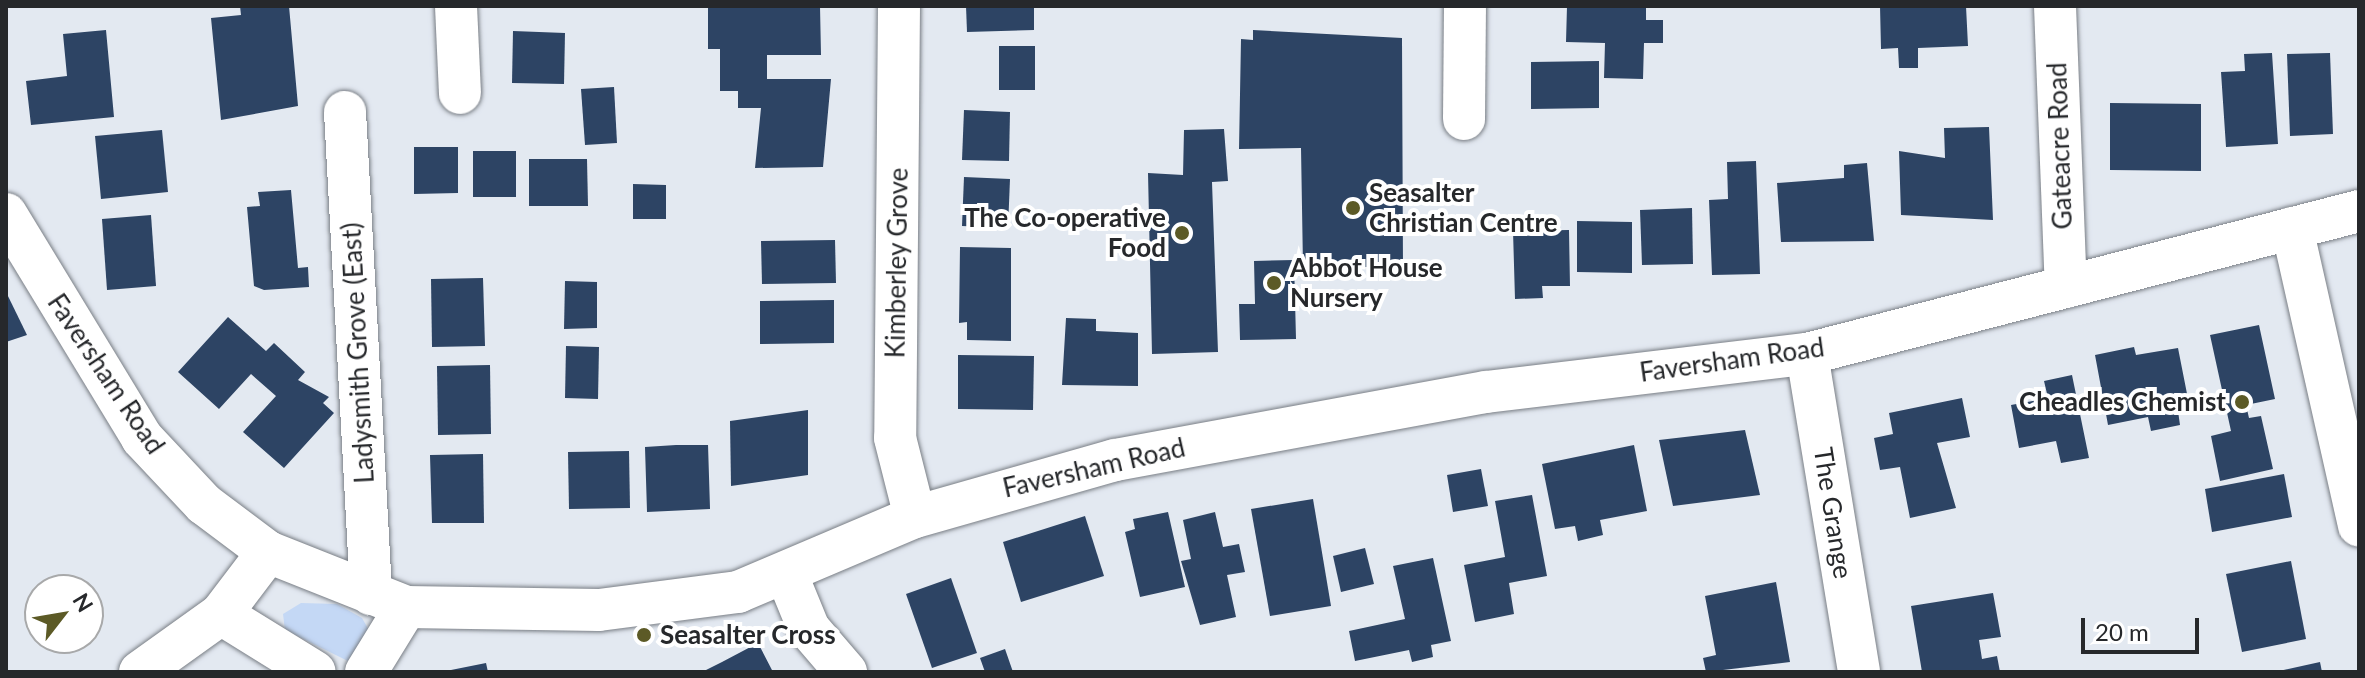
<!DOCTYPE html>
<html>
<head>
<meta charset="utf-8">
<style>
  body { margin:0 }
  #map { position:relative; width:2365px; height:678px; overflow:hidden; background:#e3e9f1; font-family:Lato,sans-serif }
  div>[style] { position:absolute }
  .green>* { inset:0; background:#c4d8f5 }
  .building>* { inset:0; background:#2d4464 }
  .roads { filter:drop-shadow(0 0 2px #797e85) drop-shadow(0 0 2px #797e85) }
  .minor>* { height:42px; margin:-21px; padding:0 21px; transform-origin:21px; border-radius:21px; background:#fff }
  .dots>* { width:22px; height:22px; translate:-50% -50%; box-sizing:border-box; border:4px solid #fff; border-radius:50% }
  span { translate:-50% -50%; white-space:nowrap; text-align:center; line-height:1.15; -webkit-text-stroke:8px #fff; paint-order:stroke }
  .street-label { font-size:26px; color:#26282b }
  .poi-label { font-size:26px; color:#26282b; font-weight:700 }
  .left { translate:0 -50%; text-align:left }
  .right { translate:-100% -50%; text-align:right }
  .frame { position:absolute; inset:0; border:8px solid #26282b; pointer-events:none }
  .north { position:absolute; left:24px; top:574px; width:80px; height:80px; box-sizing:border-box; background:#fff; border:2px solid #a8a9aa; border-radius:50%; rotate:59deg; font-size:22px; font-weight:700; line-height:32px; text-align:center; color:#26282b }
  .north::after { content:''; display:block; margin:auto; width:28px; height:36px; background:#5c5a26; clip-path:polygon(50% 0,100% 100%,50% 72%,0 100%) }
  .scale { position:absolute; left:2081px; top:618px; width:118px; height:36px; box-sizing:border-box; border:4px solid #26282b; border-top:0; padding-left:10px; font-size:24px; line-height:28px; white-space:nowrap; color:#26282b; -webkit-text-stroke:6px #fff; paint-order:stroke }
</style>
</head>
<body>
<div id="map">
  <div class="green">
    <div style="clip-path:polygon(301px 603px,337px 604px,362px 618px,370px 632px,352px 663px,285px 630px,283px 614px)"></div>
  </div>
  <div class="building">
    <div style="clip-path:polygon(240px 6px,289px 6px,298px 106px,221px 120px,211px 18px,241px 15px)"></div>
    <div style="clip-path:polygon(708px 6px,820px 6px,821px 55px,767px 55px,767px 79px,831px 79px,823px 167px,755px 168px,761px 108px,738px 108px,738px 91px,720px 91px,720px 49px,708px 49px)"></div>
    <div style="clip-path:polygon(966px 6px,1034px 6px,1034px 30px,967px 32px)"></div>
    <div style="clip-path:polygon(1567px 6px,1646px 6px,1646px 20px,1663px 20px,1663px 43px,1644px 43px,1643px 79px,1604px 78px,1605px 43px,1566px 42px)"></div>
    <div style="clip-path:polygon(1880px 6px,1966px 6px,1968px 46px,1918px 48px,1918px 68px,1899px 68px,1898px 48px,1881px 49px)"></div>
    <div style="clip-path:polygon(106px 30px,114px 117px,31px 125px,26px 81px,67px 76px,63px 34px)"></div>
    <div style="clip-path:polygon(1253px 30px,1402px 38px,1403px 267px,1303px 267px,1301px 148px,1239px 149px,1241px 39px,1253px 40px)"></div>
    <div style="clip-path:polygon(513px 31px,565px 33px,564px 84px,512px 83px)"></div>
    <div style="clip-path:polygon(999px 46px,1035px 46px,1035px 90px,999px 90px)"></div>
    <div style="clip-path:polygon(2272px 53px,2278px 144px,2226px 147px,2221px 72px,2245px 71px,2244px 54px)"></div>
    <div style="clip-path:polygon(2330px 53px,2333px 134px,2290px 136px,2287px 54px)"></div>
    <div style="clip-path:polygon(1599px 61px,1599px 108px,1531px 109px,1531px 62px)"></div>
    <div style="clip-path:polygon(614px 87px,617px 143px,585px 145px,581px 89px)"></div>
    <div style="clip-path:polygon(2110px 103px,2201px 104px,2201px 171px,2110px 170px)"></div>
    <div style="clip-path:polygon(964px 110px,1010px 112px,1009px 161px,962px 160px)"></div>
    <div style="clip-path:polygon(1989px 127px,1993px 220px,1901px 215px,1899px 151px,1945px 158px,1944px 128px)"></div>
    <div style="clip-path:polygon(1224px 129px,1228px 181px,1212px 182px,1218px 352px,1152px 354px,1148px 173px,1183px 175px,1184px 130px)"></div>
    <div style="clip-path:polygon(162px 130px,168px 192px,101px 199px,95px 136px)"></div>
    <div style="clip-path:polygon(414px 147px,458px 147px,458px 193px,414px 194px)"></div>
    <div style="clip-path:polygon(473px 151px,516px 151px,516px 197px,473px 197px)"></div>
    <div style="clip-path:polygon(529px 159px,587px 159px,588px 206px,529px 206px)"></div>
    <div style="clip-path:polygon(1756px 161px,1760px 274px,1712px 275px,1709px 200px,1728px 199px,1727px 162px)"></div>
    <div style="clip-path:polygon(1867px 163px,1874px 241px,1781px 242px,1777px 183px,1844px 178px,1844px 165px)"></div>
    <div style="clip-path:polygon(964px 177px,1010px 179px,1008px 228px,962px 226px)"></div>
    <div style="clip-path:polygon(633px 184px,666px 185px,666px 219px,633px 219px)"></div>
    <div style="clip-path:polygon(291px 190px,298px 268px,308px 267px,309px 287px,264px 290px,254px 286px,247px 207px,260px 206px,258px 192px)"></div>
    <div style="clip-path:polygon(1692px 208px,1693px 264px,1642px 265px,1640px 210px)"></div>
    <div style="clip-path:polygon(151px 215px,156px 286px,107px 290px,102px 219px)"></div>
    <div style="clip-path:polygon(1577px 221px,1632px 222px,1632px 273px,1577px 272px)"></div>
    <div style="clip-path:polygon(1569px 230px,1570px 286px,1542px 286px,1543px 298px,1515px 299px,1513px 231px)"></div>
    <div style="clip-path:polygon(835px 240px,836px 283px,762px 284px,761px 241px)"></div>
    <div style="clip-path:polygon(960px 247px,1011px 248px,1011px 341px,967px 340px,967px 322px,959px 323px)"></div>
    <div style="clip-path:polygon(1294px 260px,1296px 339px,1240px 340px,1239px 304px,1255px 304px,1254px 261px)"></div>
    <div style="clip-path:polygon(483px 278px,485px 346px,432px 347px,431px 279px)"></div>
    <div style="clip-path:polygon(565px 281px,597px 282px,597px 328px,564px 329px)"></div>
    <div style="clip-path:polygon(6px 292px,27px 335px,6px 342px)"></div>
    <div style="clip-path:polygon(834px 300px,834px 343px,760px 344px,760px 301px)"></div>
    <div style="clip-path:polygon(228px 317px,266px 351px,274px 343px,305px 372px,298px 380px,329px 397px,323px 403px,334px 413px,284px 468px,243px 432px,276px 396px,251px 374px,219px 409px,178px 372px)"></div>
    <div style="clip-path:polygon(1066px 318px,1096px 319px,1096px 331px,1138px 333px,1138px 386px,1062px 385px)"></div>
    <div style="clip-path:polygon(2259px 325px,2275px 399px,2246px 405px,2249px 418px,2261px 416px,2273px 469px,2220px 481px,2211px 436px,2231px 431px,2210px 335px)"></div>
    <div style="clip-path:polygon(566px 346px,599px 347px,598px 399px,565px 398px)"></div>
    <div style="clip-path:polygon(2134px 347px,2136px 355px,2178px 348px,2190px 409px,2178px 411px,2180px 425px,2151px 431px,2148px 417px,2108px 425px,2095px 355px)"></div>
    <div style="clip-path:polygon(958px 355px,1034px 356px,1033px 410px,958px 409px)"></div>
    <div style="clip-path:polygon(490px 365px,491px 434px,438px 435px,437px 366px)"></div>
    <div style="clip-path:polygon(2072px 375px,2089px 458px,2061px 463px,2056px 441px,2019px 448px,2011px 405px,2048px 398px,2044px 381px)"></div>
    <div style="clip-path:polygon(1962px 398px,1970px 437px,1937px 443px,1956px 508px,1910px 518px,1900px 467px,1880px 470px,1874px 438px,1893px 434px,1889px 413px)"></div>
    <div style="clip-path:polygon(808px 410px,808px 475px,731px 486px,730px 421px)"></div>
    <div style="clip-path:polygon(1745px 430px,1760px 495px,1673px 506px,1659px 440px)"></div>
    <div style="clip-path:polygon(676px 445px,708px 445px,710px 509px,647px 512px,645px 447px)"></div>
    <div style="clip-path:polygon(1634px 445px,1647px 511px,1600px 520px,1603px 535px,1578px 541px,1575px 526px,1555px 529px,1542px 464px)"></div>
    <div style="clip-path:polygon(629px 451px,630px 508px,569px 509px,568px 452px)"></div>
    <div style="clip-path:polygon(483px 454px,484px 523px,432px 523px,430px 455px)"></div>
    <div style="clip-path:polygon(1481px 469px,1488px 506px,1453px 512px,1447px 475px)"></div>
    <div style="clip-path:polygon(2284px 474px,2292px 517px,2212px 532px,2205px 489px)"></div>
    <div style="clip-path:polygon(1532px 495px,1547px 576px,1509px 583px,1514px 614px,1475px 622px,1464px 565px,1505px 557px,1495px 501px)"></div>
    <div style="clip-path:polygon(1313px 499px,1331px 606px,1270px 616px,1251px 509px)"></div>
    <div style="clip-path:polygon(1168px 512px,1185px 587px,1140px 597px,1125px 532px,1135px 529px,1133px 519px)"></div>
    <div style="clip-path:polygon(1215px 512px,1223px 547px,1239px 544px,1245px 572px,1227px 575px,1236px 617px,1200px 625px,1181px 561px,1191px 559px,1183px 520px)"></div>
    <div style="clip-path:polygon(1085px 516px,1104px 576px,1021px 602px,1003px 542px)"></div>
    <div style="clip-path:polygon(1365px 548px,1374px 584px,1341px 592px,1333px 556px)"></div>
    <div style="clip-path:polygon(1433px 558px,1451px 641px,1431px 645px,1433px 657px,1412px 662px,1409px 650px,1355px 661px,1349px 631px,1405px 619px,1393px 566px)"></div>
    <div style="clip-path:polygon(2291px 561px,2306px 639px,2242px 652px,2226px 574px)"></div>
    <div style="clip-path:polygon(951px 578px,977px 653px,932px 668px,906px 594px)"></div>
    <div style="clip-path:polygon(1776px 582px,1790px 662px,1706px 672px,1703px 658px,1716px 655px,1705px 596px)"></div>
    <div style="clip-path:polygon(1993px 593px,2001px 637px,1979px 640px,1982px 659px,1997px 656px,2000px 672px,1922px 672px,1911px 606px)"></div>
    <div style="clip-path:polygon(758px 643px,773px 672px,702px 672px,722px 662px)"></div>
    <div style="clip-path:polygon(1005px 649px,1013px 672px,985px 672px,980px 658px)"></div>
    <div style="clip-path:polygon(2320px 662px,2322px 672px,2279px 672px,2279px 671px)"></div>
    <div style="clip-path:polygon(486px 663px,488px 672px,446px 672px,446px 671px)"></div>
  </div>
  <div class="roads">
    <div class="minor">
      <div style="left:456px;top:6px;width:87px;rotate:87.4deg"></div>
      <div style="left:899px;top:6px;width:432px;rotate:90.5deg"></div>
      <div style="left:895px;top:438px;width:81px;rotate:75.8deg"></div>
      <div style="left:2055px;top:6px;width:281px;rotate:87.8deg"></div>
      <div style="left:345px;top:112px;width:483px;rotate:86.9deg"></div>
      <div style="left:1464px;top:119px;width:113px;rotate:-89.5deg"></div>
      <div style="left:6px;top:214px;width:262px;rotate:58.7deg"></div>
      <div style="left:142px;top:438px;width:91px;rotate:46.8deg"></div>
      <div style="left:204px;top:504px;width:80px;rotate:36.9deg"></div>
      <div style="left:268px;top:552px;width:149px;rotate:21.7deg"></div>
      <div style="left:406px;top:607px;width:193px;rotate:0.9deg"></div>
      <div style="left:599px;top:610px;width:140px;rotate:-7.4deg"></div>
      <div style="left:738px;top:592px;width:192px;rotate:-23deg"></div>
      <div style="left:915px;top:517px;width:208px;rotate:-15.9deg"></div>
      <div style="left:1115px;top:460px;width:377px;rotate:-10.4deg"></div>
      <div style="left:1486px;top:392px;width:323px;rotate:-6.8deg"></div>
      <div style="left:1807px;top:354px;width:570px;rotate:-14.52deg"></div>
      <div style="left:2292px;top:228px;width:305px;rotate:77.3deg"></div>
      <div style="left:1807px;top:354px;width:322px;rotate:80.7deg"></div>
      <div style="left:786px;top:573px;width:61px;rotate:67.7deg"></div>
      <div style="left:809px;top:629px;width:57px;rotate:49.3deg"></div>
      <div style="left:221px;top:614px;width:110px;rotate:31.7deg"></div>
      <div style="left:140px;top:672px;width:100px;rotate:-35.6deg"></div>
      <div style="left:221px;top:614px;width:78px;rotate:-52.8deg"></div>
      <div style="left:366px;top:672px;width:76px;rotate:-58.4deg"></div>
    </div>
  </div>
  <div class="dots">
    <div style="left:1353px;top:208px;background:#5c5a26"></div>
    <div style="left:1182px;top:233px;background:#5c5a26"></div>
    <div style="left:1274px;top:283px;background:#5c5a26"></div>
    <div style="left:2242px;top:402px;background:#5c5a26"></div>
    <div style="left:644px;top:635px;background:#5c5a26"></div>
  </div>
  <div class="street-label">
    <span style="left:2060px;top:146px;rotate:-92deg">Gateacre Road</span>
    <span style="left:897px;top:263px;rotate:-89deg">Kimberley Grove</span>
    <span style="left:358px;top:353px;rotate:-93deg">Ladysmith Grove (East)</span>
    <span style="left:1732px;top:360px;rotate:-8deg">Faversham Road</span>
    <span style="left:106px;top:374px;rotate:56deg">Faversham Road</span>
    <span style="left:1094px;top:468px;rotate:-13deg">Faversham Road</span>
    <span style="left:1833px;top:513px;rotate:81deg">The Grange</span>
  </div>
  <div class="poi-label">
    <span class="left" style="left:1369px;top:208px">Seasalter<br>Christian Centre</span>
    <span class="right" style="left:1166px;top:233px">The Co-operative<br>Food</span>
    <span class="left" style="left:1290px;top:283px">Abbot House<br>Nursery</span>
    <span class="right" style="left:2226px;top:402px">Cheadles Chemist</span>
    <span class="left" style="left:660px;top:635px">Seasalter Cross</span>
  </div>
  <div class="frame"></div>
  <div class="north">N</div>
  <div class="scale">20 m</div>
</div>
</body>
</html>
